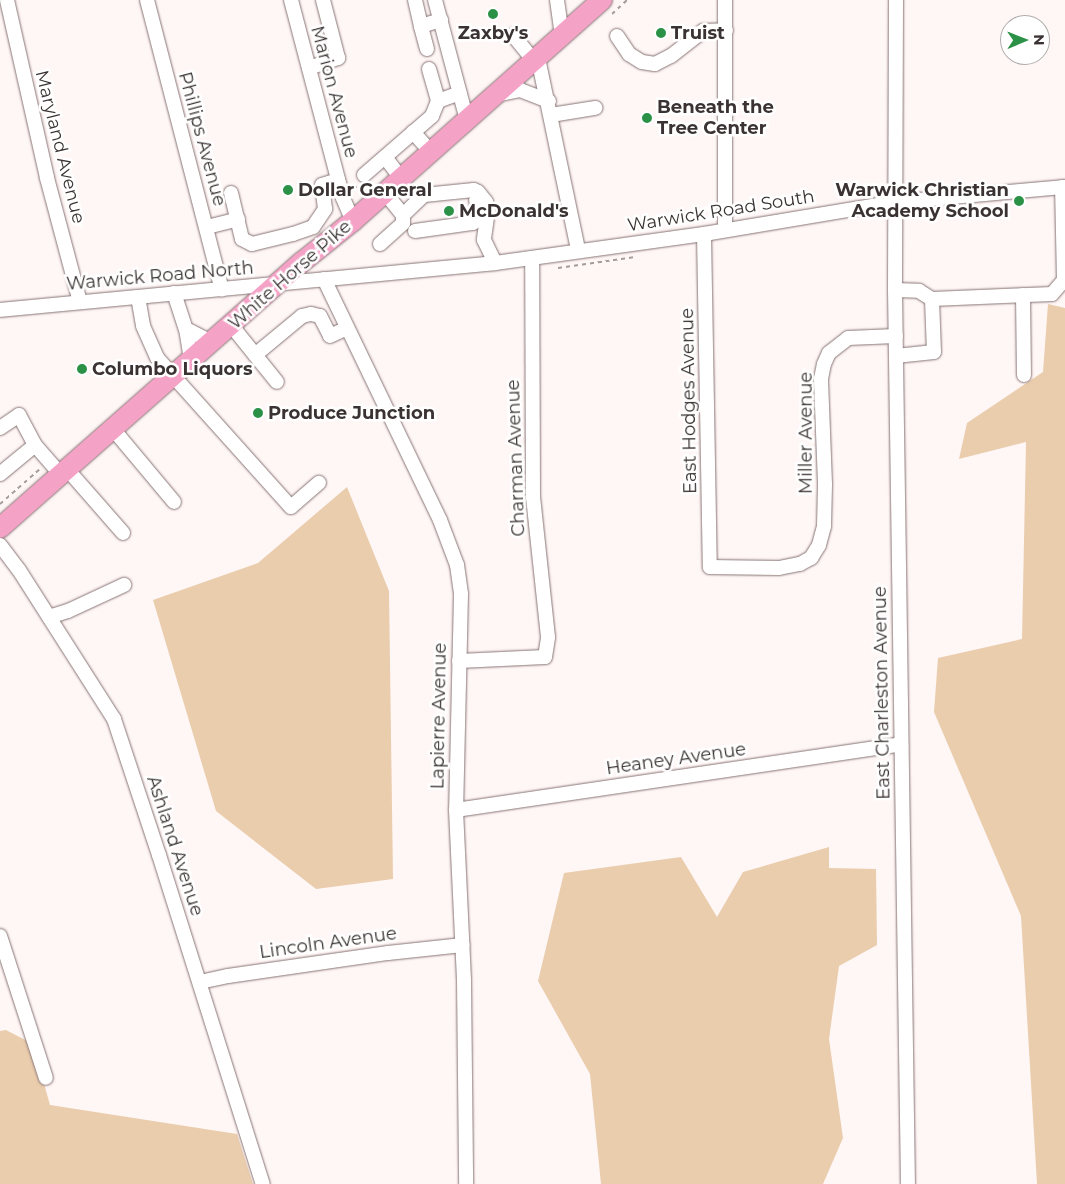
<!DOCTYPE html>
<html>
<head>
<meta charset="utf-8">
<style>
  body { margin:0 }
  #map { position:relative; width:1065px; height:1184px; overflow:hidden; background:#fff6f6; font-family:Montserrat,sans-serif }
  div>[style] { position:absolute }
  .green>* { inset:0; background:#eacdad }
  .path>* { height:2px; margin-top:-1px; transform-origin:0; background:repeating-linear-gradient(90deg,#a49c9c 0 4px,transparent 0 8px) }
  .roads { filter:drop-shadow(0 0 1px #887474) drop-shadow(0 0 1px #887474) }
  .minor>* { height:14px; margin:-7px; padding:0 7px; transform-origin:7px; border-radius:7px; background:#fff }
  .highway>* { height:20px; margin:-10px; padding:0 10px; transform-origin:10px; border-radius:10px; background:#f4a3c7 }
  .dots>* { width:14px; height:14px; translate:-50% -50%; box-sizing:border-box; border:2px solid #fff; border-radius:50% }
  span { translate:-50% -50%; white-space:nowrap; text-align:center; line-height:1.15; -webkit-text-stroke:5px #fff; paint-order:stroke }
  .poi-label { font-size:18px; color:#3b3333; font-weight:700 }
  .left { translate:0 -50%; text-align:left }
  .right { translate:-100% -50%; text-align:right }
  .street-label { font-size:18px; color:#3b3333 }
  .north { position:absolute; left:1000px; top:15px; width:50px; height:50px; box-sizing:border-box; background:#fff; border:1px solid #b1adad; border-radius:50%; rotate:89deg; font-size:14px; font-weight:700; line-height:20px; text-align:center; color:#3b3333 }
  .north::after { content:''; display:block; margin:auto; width:18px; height:22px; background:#2a9147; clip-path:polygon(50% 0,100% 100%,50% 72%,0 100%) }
</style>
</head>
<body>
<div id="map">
  <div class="green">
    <div style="clip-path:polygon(1048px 304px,1065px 308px,1065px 1184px,1037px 1184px,1021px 916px,934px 712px,938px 658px,1022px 639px,1026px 442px,959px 459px,967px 423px,1043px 372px)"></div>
    <div style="clip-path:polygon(347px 487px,389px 591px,393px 879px,316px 889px,216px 811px,153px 600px,258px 563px)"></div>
    <div style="clip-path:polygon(829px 847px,829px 868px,876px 869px,877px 945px,839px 966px,829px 1039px,843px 1138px,823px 1184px,601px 1184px,590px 1074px,538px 981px,564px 873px,681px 857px,717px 917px,743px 872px)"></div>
    <div style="clip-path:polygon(6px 1030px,33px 1044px,50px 1105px,237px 1134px,253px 1184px,0 1184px,0 1031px)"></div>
  </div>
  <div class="path">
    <div style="left:612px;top:14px;width:21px;rotate:-43deg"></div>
    <div style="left:353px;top:186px;width:12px;rotate:14deg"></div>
    <div style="left:558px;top:268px;width:78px;rotate:-8.1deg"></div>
    <div style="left:0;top:504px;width:53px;rotate:-41.2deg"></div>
  </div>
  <div class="roads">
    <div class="minor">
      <div style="left:7px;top:0;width:182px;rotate:77.3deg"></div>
      <div style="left:47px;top:178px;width:128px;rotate:75.1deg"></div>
      <div style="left:147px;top:0;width:299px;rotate:75.5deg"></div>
      <div style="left:291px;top:0;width:205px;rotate:75.3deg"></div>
      <div style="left:343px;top:198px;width:25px;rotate:67deg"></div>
      <div style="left:415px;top:0;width:27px;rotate:77deg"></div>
      <div style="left:435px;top:0;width:124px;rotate:75.1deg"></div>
      <div style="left:557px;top:0;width:34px;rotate:82deg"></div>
      <div style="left:896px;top:0;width:290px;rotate:90.2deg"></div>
      <div style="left:895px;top:290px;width:894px;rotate:89.17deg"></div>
      <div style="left:513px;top:35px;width:33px;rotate:51deg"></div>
      <div style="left:617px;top:36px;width:22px;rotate:56deg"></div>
      <div style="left:629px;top:54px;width:15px;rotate:32deg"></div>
      <div style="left:642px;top:62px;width:13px;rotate:9deg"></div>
      <div style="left:655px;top:64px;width:18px;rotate:-27deg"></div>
      <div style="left:671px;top:56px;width:41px;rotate:-38deg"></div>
      <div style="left:703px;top:31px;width:23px;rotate:-2deg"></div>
      <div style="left:427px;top:49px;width:24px;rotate:-105deg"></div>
      <div style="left:421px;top:26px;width:21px;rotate:-17deg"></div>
      <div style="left:538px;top:58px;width:196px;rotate:78.2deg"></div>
      <div style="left:309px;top:68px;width:31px;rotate:-19deg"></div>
      <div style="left:338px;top:58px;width:60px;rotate:-104.5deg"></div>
      <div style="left:429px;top:69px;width:33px;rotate:74deg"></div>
      <div style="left:496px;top:95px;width:25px;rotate:-12deg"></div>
      <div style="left:520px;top:90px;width:31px;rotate:21deg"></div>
      <div style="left:551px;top:115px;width:45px;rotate:-9deg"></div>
      <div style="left:413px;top:132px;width:27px;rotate:48deg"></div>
      <div style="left:385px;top:157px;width:26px;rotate:53deg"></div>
      <div style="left:364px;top:175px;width:90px;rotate:-40.9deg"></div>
      <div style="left:432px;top:116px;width:16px;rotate:-68deg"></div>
      <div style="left:438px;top:101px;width:23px;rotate:-20deg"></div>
      <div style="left:231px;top:193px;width:47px;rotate:76.6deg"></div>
      <div style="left:242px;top:239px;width:11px;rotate:27deg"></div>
      <div style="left:252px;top:244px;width:42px;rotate:-13.7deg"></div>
      <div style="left:293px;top:234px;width:21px;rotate:-19deg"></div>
      <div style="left:313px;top:227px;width:22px;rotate:-56deg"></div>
      <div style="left:325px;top:209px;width:24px;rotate:-97deg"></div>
      <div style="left:322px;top:185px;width:17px;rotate:-17deg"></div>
      <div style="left:403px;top:215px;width:29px;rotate:-44deg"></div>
      <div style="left:424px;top:195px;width:50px;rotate:-5.7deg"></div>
      <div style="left:474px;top:190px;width:4px;rotate:27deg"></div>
      <div style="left:478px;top:192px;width:13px;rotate:51deg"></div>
      <div style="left:486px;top:202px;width:8px;rotate:76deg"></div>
      <div style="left:488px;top:210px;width:30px;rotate:98deg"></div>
      <div style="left:484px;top:240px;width:25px;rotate:64deg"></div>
      <div style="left:207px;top:227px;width:32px;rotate:-14deg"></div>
      <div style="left:725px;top:230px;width:230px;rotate:-90deg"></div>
      <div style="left:415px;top:231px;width:59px;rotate:-7.9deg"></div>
      <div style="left:473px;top:223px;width:10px;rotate:-53deg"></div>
      <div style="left:479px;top:215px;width:15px;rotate:-101deg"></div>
      <div style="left:704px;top:234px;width:333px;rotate:89deg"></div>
      <div style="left:710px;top:567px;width:69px;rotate:0.8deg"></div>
      <div style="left:779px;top:568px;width:21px;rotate:-11deg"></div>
      <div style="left:800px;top:564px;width:13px;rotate:-29deg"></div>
      <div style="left:811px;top:558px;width:15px;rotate:-58deg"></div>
      <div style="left:819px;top:545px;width:20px;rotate:-75deg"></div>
      <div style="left:824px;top:526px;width:42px;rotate:-88.6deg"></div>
      <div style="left:825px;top:484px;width:105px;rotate:-92.2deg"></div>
      <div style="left:821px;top:379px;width:15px;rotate:-79deg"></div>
      <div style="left:824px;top:364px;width:12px;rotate:-66deg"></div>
      <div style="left:829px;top:353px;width:24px;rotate:-38deg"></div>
      <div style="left:848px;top:338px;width:48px;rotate:-2.4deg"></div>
      <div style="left:380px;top:244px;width:31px;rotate:-42deg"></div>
      <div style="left:403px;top:223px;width:8px;rotate:-90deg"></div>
      <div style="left:403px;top:215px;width:28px;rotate:-129deg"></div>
      <div style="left:324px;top:279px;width:267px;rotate:64.3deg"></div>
      <div style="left:440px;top:520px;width:48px;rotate:69.3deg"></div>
      <div style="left:457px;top:565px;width:29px;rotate:82deg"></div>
      <div style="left:461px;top:594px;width:216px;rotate:91.3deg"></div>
      <div style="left:456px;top:810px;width:170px;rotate:87.3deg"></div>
      <div style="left:464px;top:980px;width:204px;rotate:89.4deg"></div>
      <div style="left:895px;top:290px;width:24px;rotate:2deg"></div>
      <div style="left:919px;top:291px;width:15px;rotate:32deg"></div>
      <div style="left:932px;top:299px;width:120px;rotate:-2.4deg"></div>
      <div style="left:1052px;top:294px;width:18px;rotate:-49deg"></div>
      <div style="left:1064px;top:280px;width:93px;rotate:-91.2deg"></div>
      <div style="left:174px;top:293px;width:38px;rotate:72deg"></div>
      <div style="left:1023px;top:295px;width:80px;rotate:89.3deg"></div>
      <div style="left:138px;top:297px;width:29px;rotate:80deg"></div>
      <div style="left:143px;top:326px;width:36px;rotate:66deg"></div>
      <div style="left:158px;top:359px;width:199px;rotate:48.1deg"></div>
      <div style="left:291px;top:507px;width:37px;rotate:-41deg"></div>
      <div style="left:0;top:310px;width:497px;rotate:-5.4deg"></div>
      <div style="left:495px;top:263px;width:211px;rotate:-7.9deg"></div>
      <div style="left:704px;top:234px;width:195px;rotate:-9.5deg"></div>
      <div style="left:896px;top:202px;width:170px;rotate:-5.1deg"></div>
      <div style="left:231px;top:325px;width:73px;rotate:51.1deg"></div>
      <div style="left:255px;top:355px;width:61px;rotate:-39.7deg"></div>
      <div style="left:302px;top:316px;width:9px;rotate:-13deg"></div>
      <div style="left:311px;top:314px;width:9px;rotate:13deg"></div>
      <div style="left:320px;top:316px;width:22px;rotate:63deg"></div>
      <div style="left:330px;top:336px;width:19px;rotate:-25deg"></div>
      <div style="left:896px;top:356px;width:38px;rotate:-6deg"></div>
      <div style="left:934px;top:352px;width:53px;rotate:-92.2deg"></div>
      <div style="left:191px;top:360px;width:31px;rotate:-99deg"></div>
      <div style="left:186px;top:329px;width:29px;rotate:27deg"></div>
      <div style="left:0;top:428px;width:23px;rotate:-34deg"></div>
      <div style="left:19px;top:415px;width:34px;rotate:62deg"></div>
      <div style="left:113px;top:429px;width:95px;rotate:50.1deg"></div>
      <div style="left:67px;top:469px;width:85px;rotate:48.8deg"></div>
      <div style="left:0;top:474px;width:45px;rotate:-39.6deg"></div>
      <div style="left:35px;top:445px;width:40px;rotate:49deg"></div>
      <div style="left:0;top:545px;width:31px;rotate:53deg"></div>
      <div style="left:19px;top:570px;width:177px;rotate:57.5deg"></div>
      <div style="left:114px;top:719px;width:143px;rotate:71.7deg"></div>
      <div style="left:159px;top:855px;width:345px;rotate:72.5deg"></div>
      <div style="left:49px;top:617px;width:20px;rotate:-18deg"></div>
      <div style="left:68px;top:611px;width:62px;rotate:-24.9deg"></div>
      <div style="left:459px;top:661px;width:86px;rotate:-2.7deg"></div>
      <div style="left:545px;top:657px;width:20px;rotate:-81deg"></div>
      <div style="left:548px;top:637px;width:141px;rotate:-96.1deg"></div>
      <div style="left:533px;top:497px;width:239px;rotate:-90.2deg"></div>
      <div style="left:456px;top:810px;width:450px;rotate:-8.4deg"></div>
      <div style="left:0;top:936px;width:149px;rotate:72.1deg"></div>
      <div style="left:200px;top:982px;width:29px;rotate:-12deg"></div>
      <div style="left:228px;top:976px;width:162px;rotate:-8.2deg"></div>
      <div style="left:388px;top:953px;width:75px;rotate:-6.1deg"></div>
    </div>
    <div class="highway">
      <div style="left:0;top:528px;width:402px;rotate:-41.4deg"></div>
      <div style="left:302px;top:262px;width:65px;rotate:-38.8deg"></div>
      <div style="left:353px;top:221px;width:333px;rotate:-41.6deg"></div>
    </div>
  </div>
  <div class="dots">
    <div style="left:493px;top:14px;background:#2a9147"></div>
    <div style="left:661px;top:33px;background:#2a9147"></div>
    <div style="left:647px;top:118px;background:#2a9147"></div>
    <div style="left:288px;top:190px;background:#2a9147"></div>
    <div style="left:1019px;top:201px;background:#2a9147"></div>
    <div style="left:449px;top:211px;background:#2a9147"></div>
    <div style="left:82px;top:369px;background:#2a9147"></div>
    <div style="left:258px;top:413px;background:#2a9147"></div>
  </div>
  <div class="poi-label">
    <span style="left:493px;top:33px">Zaxby's</span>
    <span class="left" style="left:671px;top:33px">Truist</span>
    <span class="left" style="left:657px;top:118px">Beneath the<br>Tree Center</span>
    <span class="left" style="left:298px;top:190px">Dollar General</span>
    <span class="right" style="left:1009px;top:201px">Warwick Christian<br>Academy School</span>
    <span class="left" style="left:459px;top:211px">McDonald's</span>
    <span class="left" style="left:92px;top:369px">Columbo Liquors</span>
    <span class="left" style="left:268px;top:413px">Produce Junction</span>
  </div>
  <div class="street-label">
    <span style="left:334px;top:92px;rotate:75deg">Marion Avenue</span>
    <span style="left:202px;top:139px;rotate:75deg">Phillips Avenue</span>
    <span style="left:60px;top:147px;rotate:76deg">Maryland Avenue</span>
    <span style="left:721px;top:211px;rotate:-9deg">Warwick Road South</span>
    <span style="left:290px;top:275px;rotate:-41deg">White Horse Pike</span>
    <span style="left:160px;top:276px;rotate:-5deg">Warwick Road North</span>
    <span style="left:689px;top:401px;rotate:-91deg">East Hodges Avenue</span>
    <span style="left:806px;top:433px;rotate:-90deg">Miller Avenue</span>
    <span style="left:516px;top:458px;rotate:-92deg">Charman Avenue</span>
    <span style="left:882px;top:693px;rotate:-91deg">East Charleston Avenue</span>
    <span style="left:439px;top:716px;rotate:-89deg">Lapierre Avenue</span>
    <span style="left:676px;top:759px;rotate:-8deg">Heaney Avenue</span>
    <span style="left:175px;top:846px;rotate:72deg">Ashland Avenue</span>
    <span style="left:328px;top:943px;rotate:-8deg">Lincoln Avenue</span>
  </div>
  <div class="north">N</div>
</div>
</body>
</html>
